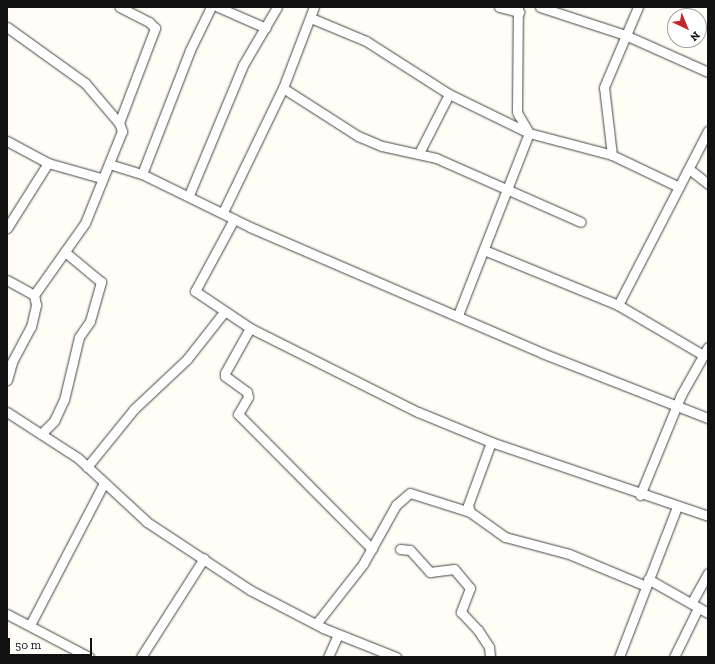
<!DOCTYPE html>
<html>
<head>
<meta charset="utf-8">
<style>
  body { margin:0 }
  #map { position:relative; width:715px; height:664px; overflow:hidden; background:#fffdf5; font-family:"Zilla Slab",serif }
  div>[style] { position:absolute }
  .roads { filter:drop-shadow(0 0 1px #444) drop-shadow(0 0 1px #444) }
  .street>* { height:9px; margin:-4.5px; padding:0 4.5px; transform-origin:4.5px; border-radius:4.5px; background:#fff }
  span { translate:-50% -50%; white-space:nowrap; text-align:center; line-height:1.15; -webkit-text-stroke:4px #fff; paint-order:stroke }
  .frame { position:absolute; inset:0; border:8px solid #111; pointer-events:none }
  .north { position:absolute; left:667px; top:8px; width:40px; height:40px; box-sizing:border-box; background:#fff; border:1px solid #a0a0a0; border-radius:50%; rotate:136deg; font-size:11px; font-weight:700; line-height:16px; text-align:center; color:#111 }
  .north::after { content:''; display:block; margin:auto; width:14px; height:18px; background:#c4262e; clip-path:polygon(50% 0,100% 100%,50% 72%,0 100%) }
  .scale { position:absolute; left:8px; top:638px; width:84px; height:18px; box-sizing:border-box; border:2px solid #111; border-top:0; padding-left:5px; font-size:12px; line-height:14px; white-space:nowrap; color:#111; -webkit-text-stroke:3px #fff; paint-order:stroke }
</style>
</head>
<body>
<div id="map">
  <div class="roads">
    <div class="street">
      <div style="left:218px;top:7px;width:52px;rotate:23.6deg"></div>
      <div style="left:499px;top:7px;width:21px;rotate:14deg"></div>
      <div style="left:540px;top:7px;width:89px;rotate:18.2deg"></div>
      <div style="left:625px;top:35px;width:91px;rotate:24deg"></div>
      <div style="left:311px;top:18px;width:60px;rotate:22.7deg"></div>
      <div style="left:366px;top:41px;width:98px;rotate:32.6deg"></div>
      <div style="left:449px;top:94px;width:89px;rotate:26deg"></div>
      <div style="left:529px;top:133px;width:86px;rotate:14.8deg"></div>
      <div style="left:612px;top:155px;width:74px;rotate:25.5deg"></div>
      <div style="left:7px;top:27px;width:96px;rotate:35.7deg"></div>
      <div style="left:85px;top:83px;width:52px;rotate:49.6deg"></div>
      <div style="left:119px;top:123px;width:9px;rotate:69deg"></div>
      <div style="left:122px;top:131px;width:99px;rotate:111.9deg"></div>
      <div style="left:85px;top:223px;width:88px;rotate:125.3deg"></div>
      <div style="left:283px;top:88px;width:89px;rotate:32.6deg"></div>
      <div style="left:358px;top:136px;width:26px;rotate:23deg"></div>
      <div style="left:382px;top:146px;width:55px;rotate:12.5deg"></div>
      <div style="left:436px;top:158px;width:158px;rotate:23.8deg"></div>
      <div style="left:119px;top:123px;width:102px;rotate:-69.2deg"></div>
      <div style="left:155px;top:28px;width:8px;rotate:-135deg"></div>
      <div style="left:149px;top:22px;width:33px;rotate:-153deg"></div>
      <div style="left:7px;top:141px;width:47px;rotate:28.2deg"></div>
      <div style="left:48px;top:163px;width:55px;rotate:15.8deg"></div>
      <div style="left:419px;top:153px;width:66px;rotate:-63deg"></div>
      <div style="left:612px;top:155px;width:68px;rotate:-96.7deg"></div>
      <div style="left:604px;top:87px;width:87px;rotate:-67deg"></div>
      <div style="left:109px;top:164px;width:34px;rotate:17deg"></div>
      <div style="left:142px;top:174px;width:120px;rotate:26.1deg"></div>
      <div style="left:250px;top:227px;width:318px;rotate:23.3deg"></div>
      <div style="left:542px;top:353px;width:178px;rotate:21.4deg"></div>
      <div style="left:689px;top:169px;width:24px;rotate:38deg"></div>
      <div style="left:142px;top:174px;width:133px;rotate:-68.8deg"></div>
      <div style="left:190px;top:50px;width:48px;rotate:-64deg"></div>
      <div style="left:189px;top:195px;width:141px;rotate:-67.4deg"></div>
      <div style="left:243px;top:65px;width:67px;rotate:-59.6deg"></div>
      <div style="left:223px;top:212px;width:138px;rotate:-64.2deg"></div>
      <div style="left:283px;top:88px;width:87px;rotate:-69.1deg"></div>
      <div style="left:234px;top:219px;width:82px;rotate:118.4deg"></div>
      <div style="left:195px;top:291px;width:66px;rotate:33.9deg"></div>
      <div style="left:250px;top:328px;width:188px;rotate:26.6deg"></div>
      <div style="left:418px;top:412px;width:79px;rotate:22.3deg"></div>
      <div style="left:491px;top:442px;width:229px;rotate:18.8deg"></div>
      <div style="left:7px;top:228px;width:77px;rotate:-57.8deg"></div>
      <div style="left:484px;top:250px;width:145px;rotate:22.3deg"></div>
      <div style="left:618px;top:305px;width:99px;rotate:30.5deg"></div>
      <div style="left:7px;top:280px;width:31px;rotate:29deg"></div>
      <div style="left:618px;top:305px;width:196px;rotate:-62.7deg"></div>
      <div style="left:458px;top:315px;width:195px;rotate:-68.7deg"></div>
      <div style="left:529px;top:133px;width:24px;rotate:-120deg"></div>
      <div style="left:517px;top:112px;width:105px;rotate:-89.5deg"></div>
      <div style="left:250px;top:328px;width:51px;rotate:119.1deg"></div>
      <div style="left:225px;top:373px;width:3px;rotate:90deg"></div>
      <div style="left:225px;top:376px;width:27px;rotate:36deg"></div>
      <div style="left:247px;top:392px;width:5px;rotate:79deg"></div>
      <div style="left:248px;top:397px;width:20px;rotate:120deg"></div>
      <div style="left:238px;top:414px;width:190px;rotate:45.2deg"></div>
      <div style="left:7px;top:380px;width:19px;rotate:-74deg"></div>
      <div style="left:12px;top:362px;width:40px;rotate:-62deg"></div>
      <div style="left:31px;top:327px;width:23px;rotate:-77deg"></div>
      <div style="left:36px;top:305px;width:10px;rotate:-101deg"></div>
      <div style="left:7px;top:412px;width:85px;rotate:32.9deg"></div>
      <div style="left:78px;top:458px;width:94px;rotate:42.8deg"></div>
      <div style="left:147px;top:522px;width:123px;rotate:33.4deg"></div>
      <div style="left:250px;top:590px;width:82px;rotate:27.5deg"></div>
      <div style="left:323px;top:628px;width:79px;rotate:21.7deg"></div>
      <div style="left:41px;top:434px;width:18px;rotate:-45deg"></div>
      <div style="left:54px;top:421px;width:23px;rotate:-65deg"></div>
      <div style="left:64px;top:400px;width:65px;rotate:-76.6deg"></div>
      <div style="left:79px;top:337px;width:19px;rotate:-55deg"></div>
      <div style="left:90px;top:321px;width:41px;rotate:-74.2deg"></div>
      <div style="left:101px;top:282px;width:47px;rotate:-140.2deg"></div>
      <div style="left:87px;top:467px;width:75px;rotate:-51deg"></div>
      <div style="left:134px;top:409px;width:73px;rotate:-43.3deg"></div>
      <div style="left:187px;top:359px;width:60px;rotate:-51.8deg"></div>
      <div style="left:640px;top:495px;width:108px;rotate:-67.7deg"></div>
      <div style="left:681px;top:395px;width:55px;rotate:-60.6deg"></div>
      <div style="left:470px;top:512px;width:7px;rotate:-106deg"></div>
      <div style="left:468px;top:505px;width:67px;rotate:-69.9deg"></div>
      <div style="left:400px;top:549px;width:10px;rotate:6deg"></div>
      <div style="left:410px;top:550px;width:30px;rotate:48deg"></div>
      <div style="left:430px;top:572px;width:24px;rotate:-7deg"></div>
      <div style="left:454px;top:569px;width:25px;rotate:50deg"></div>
      <div style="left:470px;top:588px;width:26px;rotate:111deg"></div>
      <div style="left:461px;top:612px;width:25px;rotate:47deg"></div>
      <div style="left:478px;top:630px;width:20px;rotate:57deg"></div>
      <div style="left:489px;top:647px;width:10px;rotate:84deg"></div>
      <div style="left:648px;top:579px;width:69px;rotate:29.5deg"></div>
      <div style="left:692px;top:602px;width:33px;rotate:-61deg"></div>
      <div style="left:7px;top:614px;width:93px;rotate:27.7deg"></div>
      <div style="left:316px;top:624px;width:76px;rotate:-51.9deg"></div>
      <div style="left:363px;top:564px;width:68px;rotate:-60.8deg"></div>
      <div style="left:396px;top:505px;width:18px;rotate:-41deg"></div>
      <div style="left:410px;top:493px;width:63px;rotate:17.6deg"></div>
      <div style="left:470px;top:512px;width:43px;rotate:35.5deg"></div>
      <div style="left:505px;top:537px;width:66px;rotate:14.9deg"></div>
      <div style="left:569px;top:554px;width:83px;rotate:22.6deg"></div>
      <div style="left:30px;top:625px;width:160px;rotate:-62.5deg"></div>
      <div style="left:141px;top:657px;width:117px;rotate:-57.5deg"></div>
      <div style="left:328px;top:657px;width:24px;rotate:-66deg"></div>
      <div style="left:619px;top:657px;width:161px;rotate:-68.9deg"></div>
      <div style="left:674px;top:657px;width:55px;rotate:-63.9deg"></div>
    </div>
  </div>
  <div class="frame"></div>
  <div class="north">N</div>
  <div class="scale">50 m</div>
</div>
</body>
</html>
